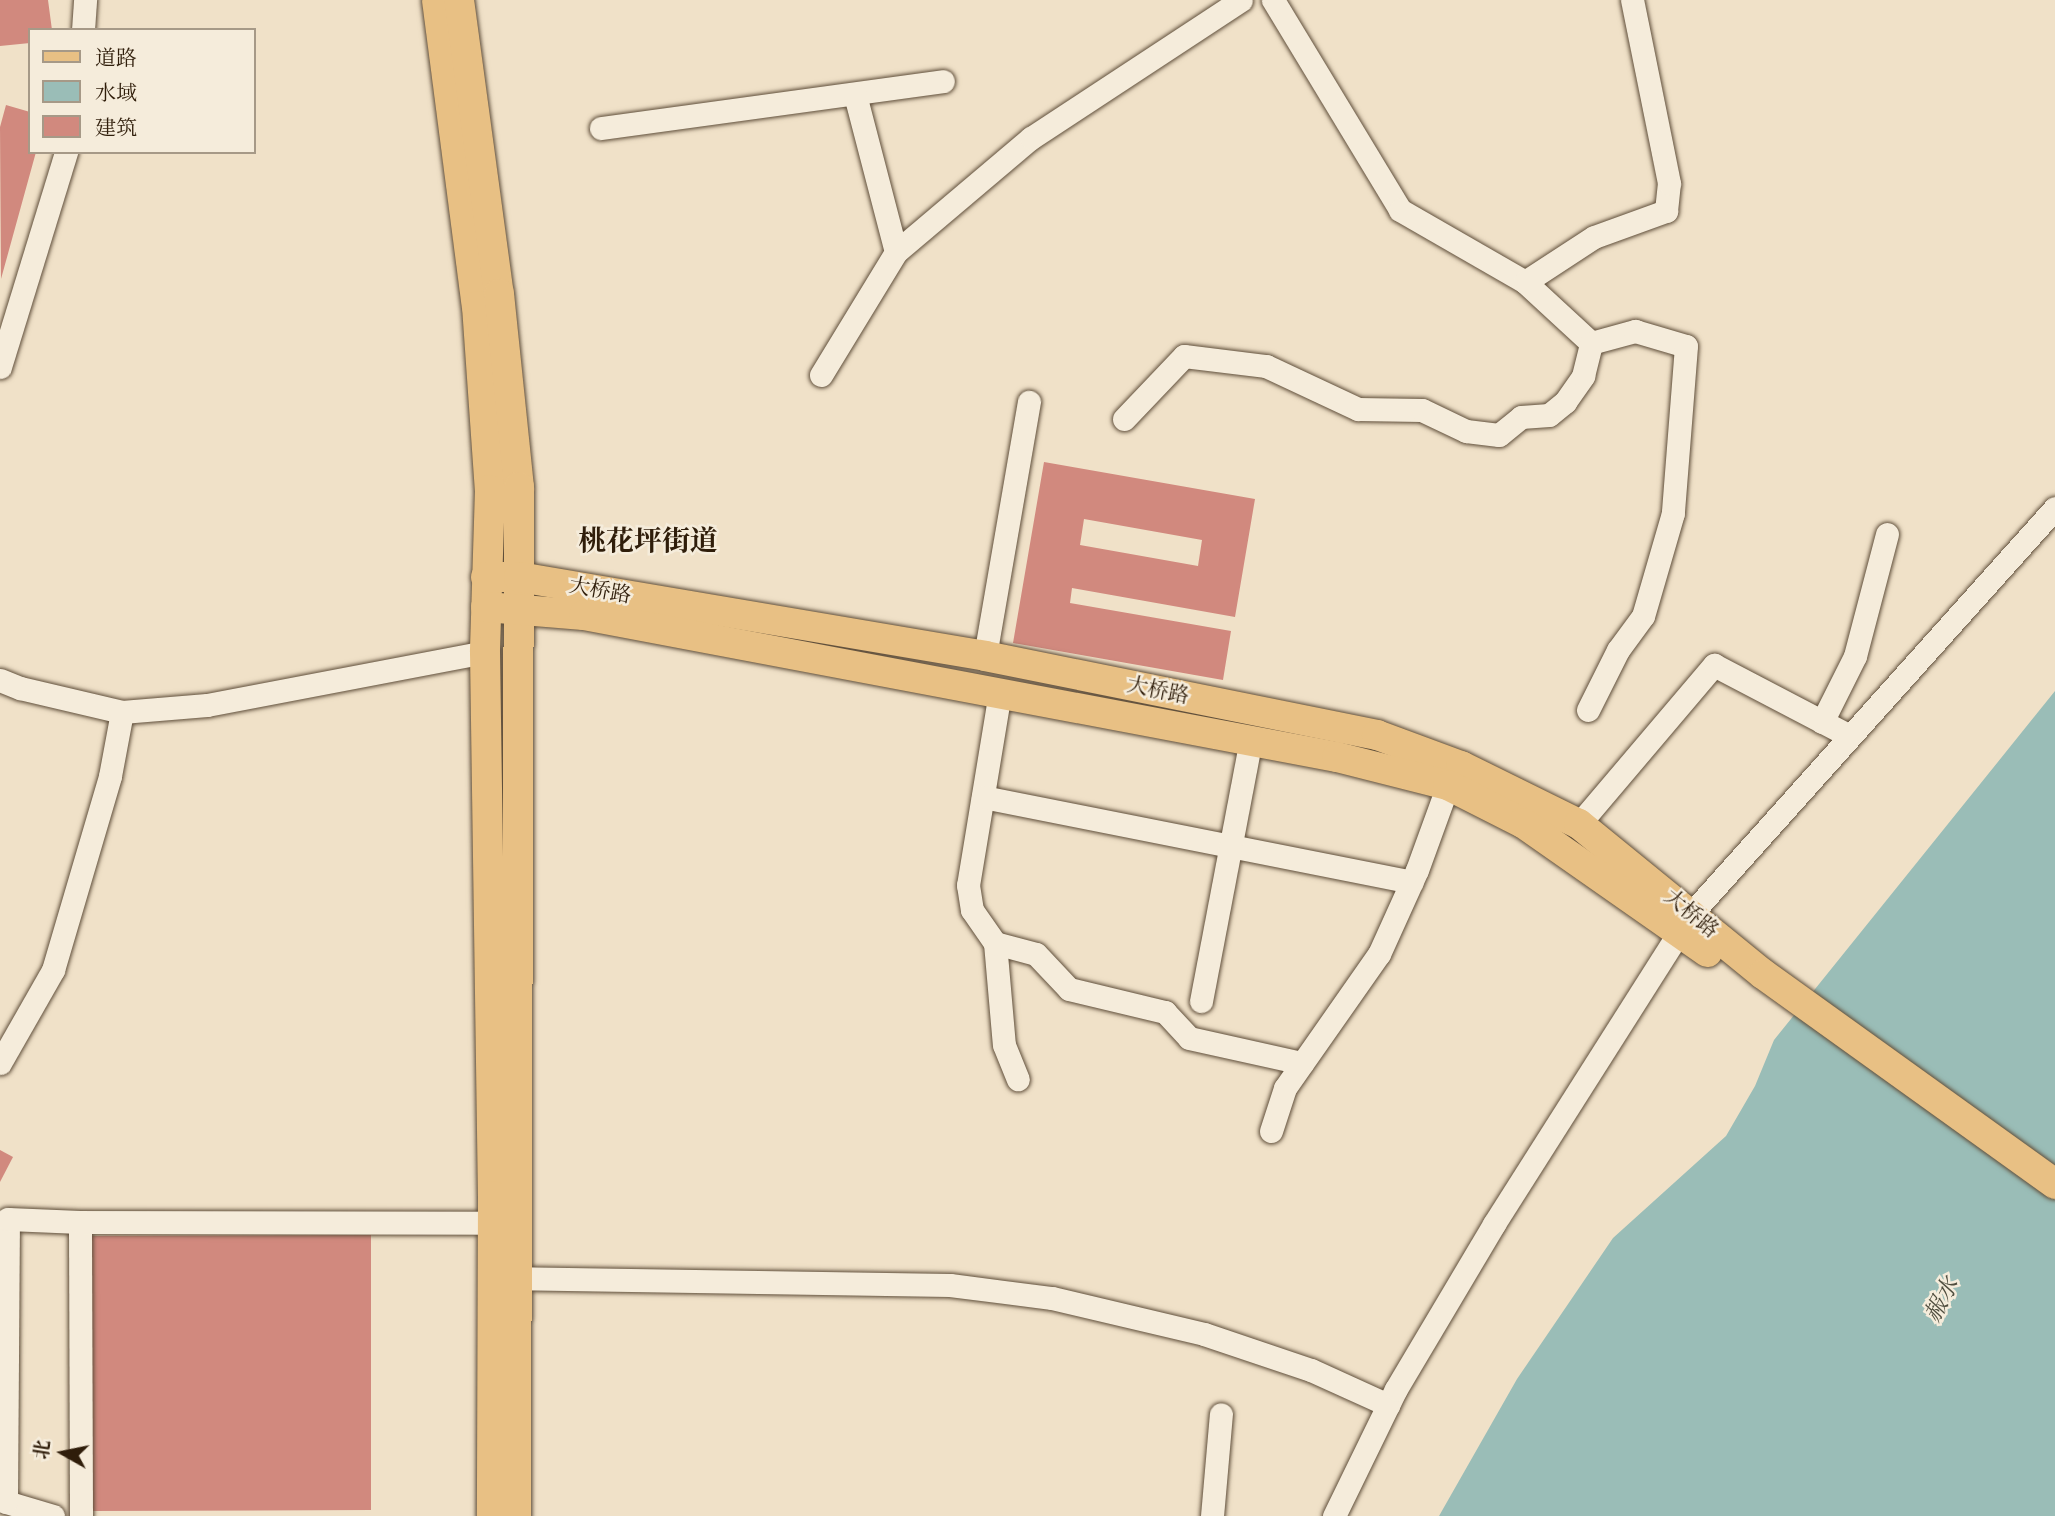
<!DOCTYPE html>
<html>
<head>
<meta charset="utf-8">
<style>
  body { margin:0 }
  #map { position:relative; width:2055px; height:1516px; overflow:hidden; background:#f0e1c8; font-family:"IM FELL Double Pica","Noto Serif SC",serif }
  div>[style] { position:absolute }
  .water>* { inset:0; background:#9abdb7 }
  .building>* { inset:0; background:#d1897e }
  .roads { filter:drop-shadow(0 0 2px #5f4e3a) drop-shadow(0 0 2px #5f4e3a) }
  .minor>* { height:23px; margin:-11.5px; padding:0 11.5px; transform-origin:11.5px; border-radius:11.5px; background:#f5ecdb }
  .major>* { height:30px; margin:-15px; padding:0 15px; transform-origin:15px; border-radius:15px; background:#e8c084 }
  span { translate:-50% -50%; white-space:nowrap; text-align:center; line-height:1.15; -webkit-text-stroke:5px #f5ecdb; paint-order:stroke }
  .street-label { font-size:21px; color:#2f1d0a }
  .water-label { font-size:23px; color:#4f4d3e; font-style:italic }
  .district-label { font-size:28px; color:#2f1d0a; font-weight:700 }
  .legend { position:absolute; left:28px; top:28px; width:228px; height:126px; box-sizing:border-box; background:#f5ecdb; border:2px solid #a69987; margin:0; padding:9px 12px; list-style:none; font-size:21px; color:#2f1d0a }
  .legend li { display:flex; align-items:center; gap:14px; height:35px }
  .legend b { width:35px; border:2px solid #a69987 }
  .north { position:absolute; left:28px; top:1418px; width:70px; height:70px; -webkit-text-stroke:5px #f5ecdb; paint-order:stroke; rotate:279deg; font-size:19px; font-weight:700; line-height:28px; text-align:center; color:#2f1d0a }
  .north::after { content:''; display:block; margin:auto; width:24px; height:32px; background:#2f1d0a; clip-path:polygon(50% 0,100% 100%,50% 72%,0 100%) }
</style>
</head>
<body>
<div id="map">
  <div class="water">
    <div style="clip-path:polygon(2055px 691px,2055px 1516px,1439px 1516px,1517px 1379px,1613px 1238px,1726px 1136px,1755px 1086px,1774px 1040px)"></div>
  </div>
  <div class="building">
    <div style="clip-path:polygon(0 0,48px 0,52px 30px,30px 30px,30px 43px,0 46px)"></div>
    <div style="clip-path:polygon(6px 105px,30px 112px,30px 152px,36px 152px,1px 279px,0 127px)"></div>
    <div style="clip-path:polygon(evenodd,1044px 462px,1255px 499px,1235px 617px,1072px 588px,1070px 603px,1231px 631px,1223px 680px,1013px 643px,1044px 462px,1084px 519px,1202px 540px,1198px 566px,1080px 545px,1084px 519px)"></div>
    <div style="clip-path:polygon(0 1150px,13px 1157px,0 1182px)"></div>
    <div style="clip-path:polygon(371px 1235px,371px 1510px,90px 1511px,89px 1236px)"></div>
  </div>
  <div class="roads">
    <div class="minor">
      <div style="left:1273px;top:0;width:245px;rotate:58.8deg"></div>
      <div style="left:1400px;top:210px;width:144px;rotate:29.9deg"></div>
      <div style="left:1525px;top:282px;width:90px;rotate:42.7deg"></div>
      <div style="left:1591px;top:343px;width:46px;rotate:-15.3deg"></div>
      <div style="left:1635px;top:331px;width:53px;rotate:16.4deg"></div>
      <div style="left:1686px;top:346px;width:168px;rotate:94.5deg"></div>
      <div style="left:1673px;top:513px;width:107px;rotate:106.2deg"></div>
      <div style="left:1643px;top:616px;width:42px;rotate:126.3deg"></div>
      <div style="left:1618px;top:650px;width:67px;rotate:116.6deg"></div>
      <div style="left:83px;top:30px;width:30px;rotate:-86deg"></div>
      <div style="left:601px;top:128px;width:345px;rotate:-7.8deg"></div>
      <div style="left:896px;top:252px;width:177px;rotate:-40.2deg"></div>
      <div style="left:1031px;top:138px;width:251px;rotate:-33.3deg"></div>
      <div style="left:1525px;top:282px;width:82px;rotate:-33.1deg"></div>
      <div style="left:1594px;top:237px;width:77px;rotate:-19.9deg"></div>
      <div style="left:1666px;top:211px;width:28px;rotate:-84deg"></div>
      <div style="left:1669px;top:183px;width:187px;rotate:-101.4deg"></div>
      <div style="left:0;top:367px;width:225px;rotate:-72.9deg"></div>
      <div style="left:821px;top:375px;width:144px;rotate:-58.6deg"></div>
      <div style="left:896px;top:252px;width:162px;rotate:-104.6deg"></div>
      <div style="left:1124px;top:419px;width:87px;rotate:-46.4deg"></div>
      <div style="left:1184px;top:356px;width:83px;rotate:7deg"></div>
      <div style="left:1266px;top:366px;width:102px;rotate:25.1deg"></div>
      <div style="left:1358px;top:409px;width:64px;rotate:0.9deg"></div>
      <div style="left:1422px;top:410px;width:49px;rotate:25.5deg"></div>
      <div style="left:1466px;top:431px;width:33px;rotate:7deg"></div>
      <div style="left:1499px;top:435px;width:28px;rotate:-39deg"></div>
      <div style="left:1521px;top:417px;width:28px;rotate:-4deg"></div>
      <div style="left:1549px;top:415px;width:21px;rotate:-39deg"></div>
      <div style="left:1565px;top:402px;width:32px;rotate:-55deg"></div>
      <div style="left:1583px;top:376px;width:34px;rotate:-76deg"></div>
      <div style="left:985px;top:656px;width:258px;rotate:-80.2deg"></div>
      <div style="left:0;top:680px;width:22px;rotate:22deg"></div>
      <div style="left:20px;top:688px;width:105px;rotate:13.2deg"></div>
      <div style="left:122px;top:712px;width:85px;rotate:-4.7deg"></div>
      <div style="left:207px;top:705px;width:283px;rotate:-10.8deg"></div>
      <div style="left:1000px;top:692px;width:196px;rotate:99.4deg"></div>
      <div style="left:968px;top:885px;width:25px;rotate:81deg"></div>
      <div style="left:972px;top:910px;width:40px;rotate:55.1deg"></div>
      <div style="left:995px;top:943px;width:102px;rotate:85deg"></div>
      <div style="left:1004px;top:1045px;width:37px;rotate:68deg"></div>
      <div style="left:1822px;top:722px;width:74px;rotate:-63.4deg"></div>
      <div style="left:1855px;top:656px;width:126px;rotate:-75.3deg"></div>
      <div style="left:983px;top:797px;width:437px;rotate:11.2deg"></div>
      <div style="left:1579px;top:824px;width:209px;rotate:-49.7deg"></div>
      <div style="left:1714px;top:665px;width:151px;rotate:27.6deg"></div>
      <div style="left:995px;top:943px;width:42px;rotate:15deg"></div>
      <div style="left:1036px;top:954px;width:48px;rotate:46.7deg"></div>
      <div style="left:1069px;top:989px;width:99px;rotate:13.5deg"></div>
      <div style="left:1165px;top:1012px;width:35px;rotate:47deg"></div>
      <div style="left:1189px;top:1038px;width:116px;rotate:12.5deg"></div>
      <div style="left:1201px;top:1001px;width:266px;rotate:-79.2deg"></div>
      <div style="left:0;top:1063px;width:107px;rotate:-60.3deg"></div>
      <div style="left:53px;top:970px;width:202px;rotate:-73.6deg"></div>
      <div style="left:110px;top:776px;width:65px;rotate:-79.4deg"></div>
      <div style="left:1271px;top:1131px;width:45px;rotate:-72deg"></div>
      <div style="left:1285px;top:1088px;width:164px;rotate:-55deg"></div>
      <div style="left:1379px;top:954px;width:92px;rotate:-65.7deg"></div>
      <div style="left:1417px;top:870px;width:90px;rotate:-70deg"></div>
      <div style="left:503px;top:1278px;width:447px;rotate:0.9deg"></div>
      <div style="left:950px;top:1285px;width:103px;rotate:7.3deg"></div>
      <div style="left:1052px;top:1298px;width:156px;rotate:13.3deg"></div>
      <div style="left:1204px;top:1334px;width:113px;rotate:18.6deg"></div>
      <div style="left:1311px;top:1370px;width:85px;rotate:24.4deg"></div>
      <div style="left:53px;top:1516px;width:49px;rotate:-163.4deg"></div>
      <div style="left:6px;top:1502px;width:283px;rotate:-89.6deg"></div>
      <div style="left:8px;top:1219px;width:72px;rotate:2.4deg"></div>
      <div style="left:81px;top:1516px;width:294px;rotate:-90.2deg"></div>
      <div style="left:80px;top:1222px;width:413px;rotate:0.1deg"></div>
      <div style="left:1212px;top:1516px;width:102px;rotate:-85deg"></div>
      <div style="left:1334px;top:1516px;width:141px;rotate:-64deg"></div>
      <div style="left:1396px;top:1389px;width:192px;rotate:-59.3deg"></div>
      <div style="left:1494px;top:1224px;width:367px;rotate:-57.6deg"></div>
      <div style="left:1691px;top:914px;width:545px;rotate:-48.12deg"></div>
    </div>
    <div class="major">
      <div style="left:437px;top:0;width:309px;rotate:82.6deg"></div>
      <div style="left:477px;top:306px;width:184px;rotate:86deg"></div>
      <div style="left:490px;top:490px;width:162px;rotate:91.8deg"></div>
      <div style="left:485px;top:652px;width:544px;rotate:89.16deg"></div>
      <div style="left:493px;top:1196px;width:320px;rotate:90.2deg"></div>
      <div style="left:459px;top:0;width:297px;rotate:82.3deg"></div>
      <div style="left:499px;top:294px;width:194px;rotate:84.1deg"></div>
      <div style="left:519px;top:487px;width:1029px;rotate:90.17deg"></div>
      <div style="left:486px;top:577px;width:33px"></div>
      <div style="left:519px;top:577px;width:473px;rotate:9.6deg"></div>
      <div style="left:985px;top:656px;width:400px;rotate:11.4deg"></div>
      <div style="left:1377px;top:735px;width:90px;rotate:20.3deg"></div>
      <div style="left:1461px;top:766px;width:131px;rotate:26.2deg"></div>
      <div style="left:1579px;top:824px;width:237px;rotate:39.2deg"></div>
      <div style="left:1763px;top:974px;width:360px;rotate:35.7deg"></div>
      <div style="left:486px;top:607px;width:98px;rotate:4.7deg"></div>
      <div style="left:584px;top:615px;width:766px;rotate:10.68deg"></div>
      <div style="left:1337px;top:757px;width:114px;rotate:14.2deg"></div>
      <div style="left:1448px;top:785px;width:84px;rotate:26.9deg"></div>
      <div style="left:1523px;top:823px;width:225px;rotate:35deg"></div>
    </div>
  </div>
  <div class="street-label">
    <span style="left:600px;top:591px;rotate:10deg">大桥路</span>
    <span style="left:1158px;top:691px;rotate:11deg">大桥路</span>
    <span style="left:1691px;top:914px;rotate:39deg">大桥路</span>
  </div>
  <div class="water-label">
    <span style="left:1942px;top:1300px;rotate:-62deg">赧水</span>
  </div>
  <div class="district-label">
    <span style="left:648px;top:542px">桃花坪街道</span>
  </div>
  <ul class="legend">
  <li><b style="height:9px;background:#e8c084"></b>道路</li>
  <li><b style="height:19px;background:#9abdb7"></b>水域</li>
  <li><b style="height:19px;background:#d1897e"></b>建筑</li>
  </ul>
  <div class="north">北</div>
</div>
</body>
</html>
